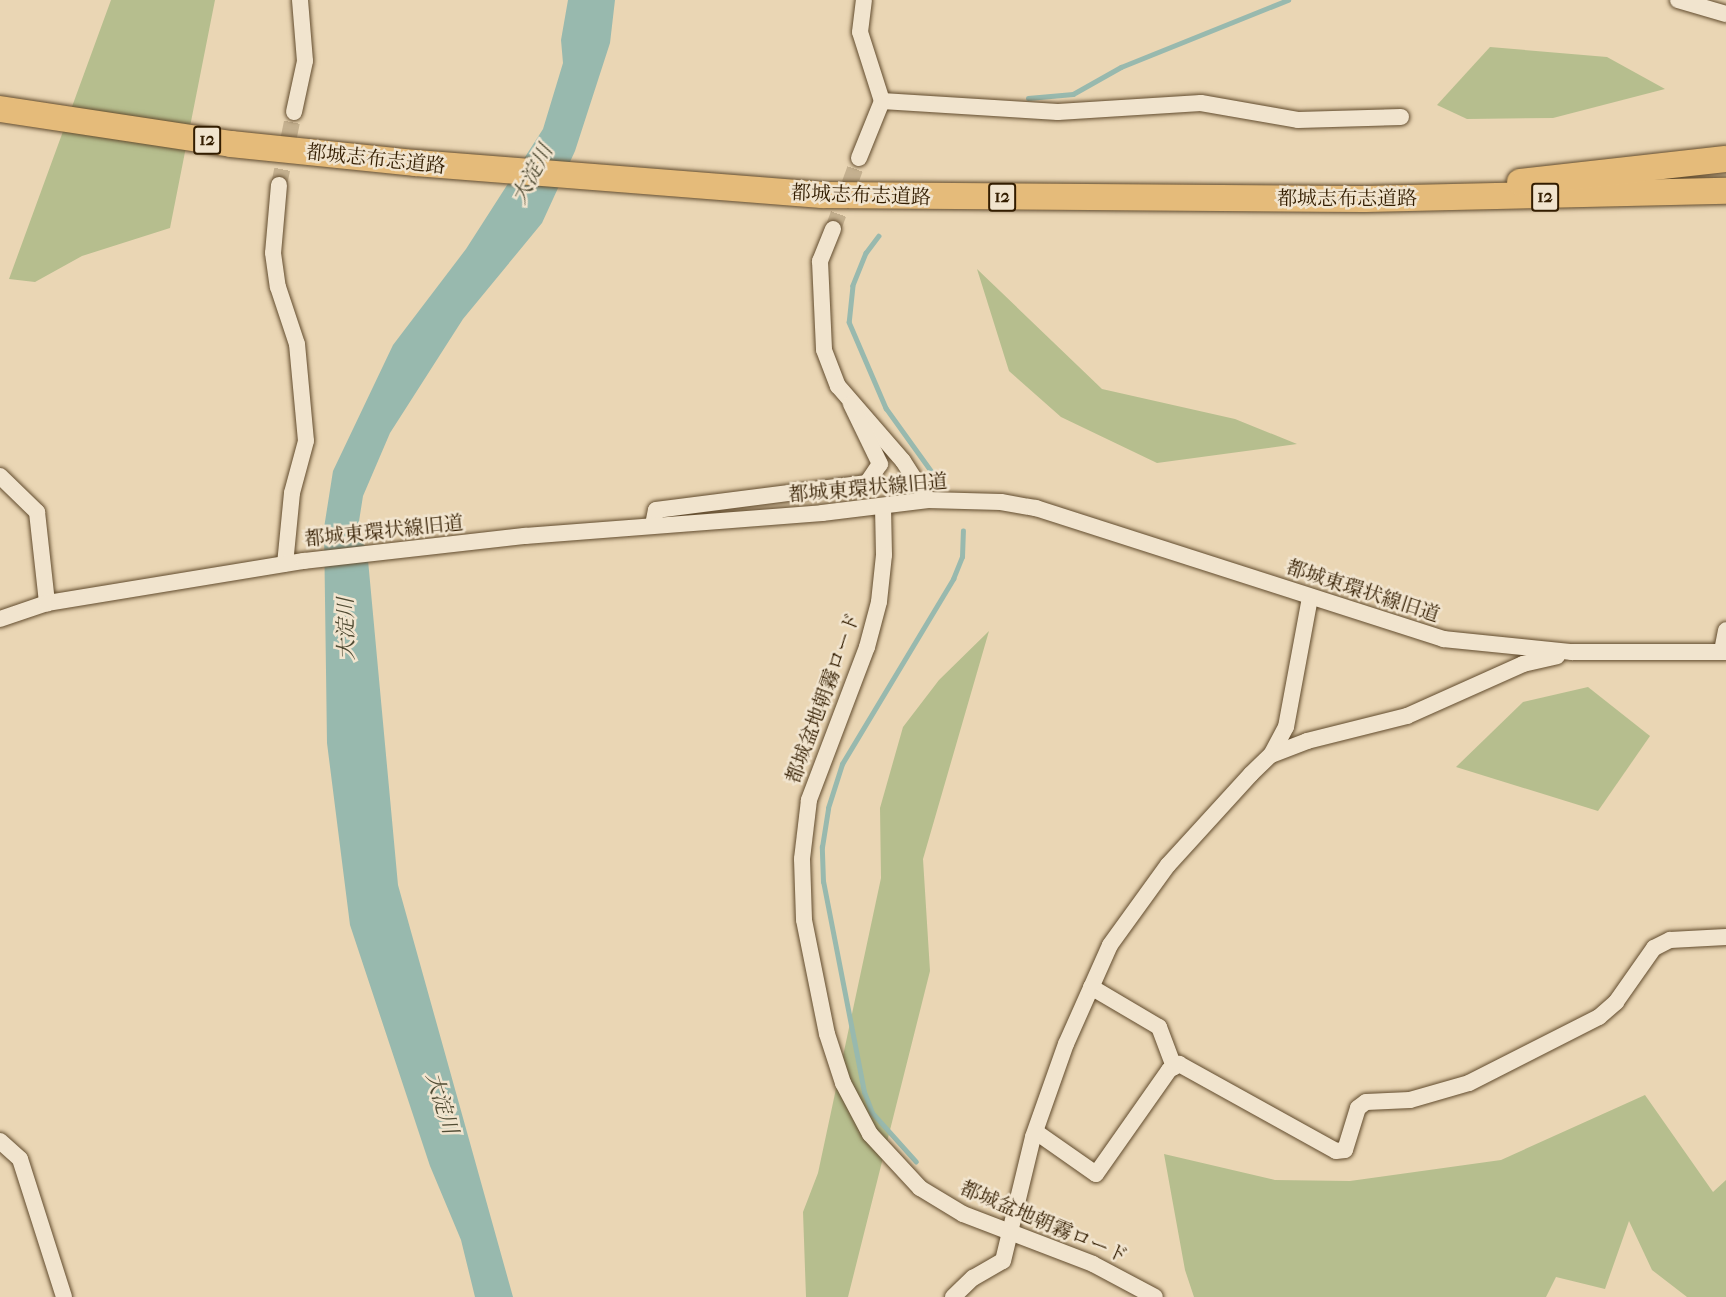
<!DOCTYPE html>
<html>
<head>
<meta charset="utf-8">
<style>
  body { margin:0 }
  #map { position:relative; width:1726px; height:1297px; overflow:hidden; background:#ead6b4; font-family:"IM FELL French Canon","Noto Serif JP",serif }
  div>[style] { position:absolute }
  .green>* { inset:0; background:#b6be8e }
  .water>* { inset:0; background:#98b9ae }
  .stream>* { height:4.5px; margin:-2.25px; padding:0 2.25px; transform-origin:2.25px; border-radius:2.25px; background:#98b9ae }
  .minor-tunnel>* { height:16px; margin-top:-8px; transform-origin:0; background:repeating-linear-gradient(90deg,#c5b190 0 16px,transparent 0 24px) }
  .roads { filter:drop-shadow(0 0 2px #614b2d) drop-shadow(0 0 2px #614b2d) }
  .minor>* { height:16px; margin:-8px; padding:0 8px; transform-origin:8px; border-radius:8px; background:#f1e4ce }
  .highway>* { height:26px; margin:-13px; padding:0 13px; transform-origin:13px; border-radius:13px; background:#e5bb7a }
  span { translate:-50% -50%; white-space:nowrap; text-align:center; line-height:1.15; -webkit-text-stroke:5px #f1e4ce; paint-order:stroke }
  .shield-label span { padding:2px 4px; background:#f1e4ce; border:2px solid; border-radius:4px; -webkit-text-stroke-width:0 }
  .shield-label { font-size:18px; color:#331d00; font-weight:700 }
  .street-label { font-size:20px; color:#331d00 }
  .water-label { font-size:21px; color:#514c34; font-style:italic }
</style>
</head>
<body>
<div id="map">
  <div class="green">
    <div style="clip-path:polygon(111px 0,215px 0,170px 228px,82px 256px,35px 282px,9px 279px)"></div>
    <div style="clip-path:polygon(1490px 47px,1607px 57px,1665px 89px,1553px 118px,1467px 119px,1437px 105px)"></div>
    <div style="clip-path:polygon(977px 269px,1102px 389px,1235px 419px,1297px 444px,1157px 463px,1061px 417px,1009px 371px)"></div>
    <div style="clip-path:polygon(989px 631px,923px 859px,930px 971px,848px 1297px,806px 1297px,803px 1212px,818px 1173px,881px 878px,880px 808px,903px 727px,939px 680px)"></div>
    <div style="clip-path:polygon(1588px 687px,1650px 736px,1598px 811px,1456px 767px,1523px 702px)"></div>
    <div style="clip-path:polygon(1645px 1095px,1713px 1192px,1726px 1180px,1726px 1297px,1687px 1297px,1652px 1270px,1629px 1221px,1605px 1289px,1556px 1277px,1546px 1297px,1194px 1297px,1185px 1270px,1164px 1154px,1275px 1180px,1350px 1181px,1501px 1160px)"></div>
  </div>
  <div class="water">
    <div style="clip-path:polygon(568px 0,615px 0,610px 43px,575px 151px,542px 223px,463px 319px,390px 433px,363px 496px,357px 534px,367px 549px,398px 885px,513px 1297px,475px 1297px,461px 1240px,430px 1166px,350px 925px,327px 743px,324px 528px,333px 471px,393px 345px,466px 249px,543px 129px,563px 63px,561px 40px)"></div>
  </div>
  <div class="stream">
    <div style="left:1028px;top:98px;width:45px;rotate:-5.1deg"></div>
    <div style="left:1073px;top:94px;width:55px;rotate:-29.4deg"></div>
    <div style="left:1121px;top:67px;width:180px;rotate:-21.9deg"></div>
    <div style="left:879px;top:236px;width:21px;rotate:127deg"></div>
    <div style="left:866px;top:253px;width:35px;rotate:112deg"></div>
    <div style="left:853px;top:286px;width:36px;rotate:96deg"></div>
    <div style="left:849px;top:322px;width:94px;rotate:66.7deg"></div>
    <div style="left:886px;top:408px;width:87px;rotate:54.3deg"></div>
    <div style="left:916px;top:1162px;width:66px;rotate:-131.9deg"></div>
    <div style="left:872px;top:1113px;width:22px;rotate:-111deg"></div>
    <div style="left:864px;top:1092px;width:214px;rotate:-101deg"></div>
    <div style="left:823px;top:882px;width:35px;rotate:-92deg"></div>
    <div style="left:822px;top:847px;width:39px;rotate:-81deg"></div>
    <div style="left:828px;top:808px;width:46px;rotate:-72.3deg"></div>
    <div style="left:842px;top:764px;width:216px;rotate:-59deg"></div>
    <div style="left:953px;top:579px;width:24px;rotate:-68deg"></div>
    <div style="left:962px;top:557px;width:26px;rotate:-88deg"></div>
  </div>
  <div class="minor-tunnel">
    <div style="left:279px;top:185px;width:75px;rotate:-78.4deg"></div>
    <div style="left:833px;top:229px;width:76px;rotate:-69.9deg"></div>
  </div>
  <div class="roads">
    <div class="minor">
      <div style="left:1678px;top:0;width:50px;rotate:16.3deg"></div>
      <div style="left:882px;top:101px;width:176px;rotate:3.6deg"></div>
      <div style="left:1058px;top:112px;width:143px;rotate:-3.6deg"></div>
      <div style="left:1201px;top:103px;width:98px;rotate:9.9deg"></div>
      <div style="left:1298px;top:120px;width:103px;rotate:-1.7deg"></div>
      <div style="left:294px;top:112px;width:52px;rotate:-77.8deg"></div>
      <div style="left:305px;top:61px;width:61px;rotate:-94.7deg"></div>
      <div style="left:859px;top:158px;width:61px;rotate:-68deg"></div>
      <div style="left:882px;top:101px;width:72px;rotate:-107.7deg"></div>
      <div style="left:860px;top:32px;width:32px;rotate:-83deg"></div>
      <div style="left:279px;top:185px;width:68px;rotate:95deg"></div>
      <div style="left:273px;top:253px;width:34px;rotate:82deg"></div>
      <div style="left:278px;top:287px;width:60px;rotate:71.6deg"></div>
      <div style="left:297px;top:344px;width:97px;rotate:84.7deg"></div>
      <div style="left:306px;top:441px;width:54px;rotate:105.1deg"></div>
      <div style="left:292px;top:493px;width:71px;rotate:95.6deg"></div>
      <div style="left:833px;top:229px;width:35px;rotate:112deg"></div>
      <div style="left:820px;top:261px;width:89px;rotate:87.4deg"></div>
      <div style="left:824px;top:350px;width:39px;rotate:69deg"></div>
      <div style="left:838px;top:386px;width:99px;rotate:49.1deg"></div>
      <div style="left:903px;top:461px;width:46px;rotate:57.3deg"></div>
      <div style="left:0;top:476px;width:52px;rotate:44.2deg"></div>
      <div style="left:37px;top:512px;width:92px;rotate:83.7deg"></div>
      <div style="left:883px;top:507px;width:48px;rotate:88.8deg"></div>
      <div style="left:884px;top:555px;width:47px;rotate:96.1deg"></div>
      <div style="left:879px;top:602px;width:47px;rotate:104.9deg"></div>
      <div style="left:867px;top:647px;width:164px;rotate:110.8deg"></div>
      <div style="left:809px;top:800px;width:59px;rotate:96.8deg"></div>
      <div style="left:802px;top:859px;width:61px;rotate:88.1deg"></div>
      <div style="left:804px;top:920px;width:116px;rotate:78.6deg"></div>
      <div style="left:827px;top:1034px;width:52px;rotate:71.9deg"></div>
      <div style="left:843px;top:1083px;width:58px;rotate:62.1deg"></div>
      <div style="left:870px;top:1134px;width:74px;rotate:47.2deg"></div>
      <div style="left:920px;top:1188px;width:50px;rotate:31.2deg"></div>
      <div style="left:963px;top:1214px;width:139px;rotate:21deg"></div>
      <div style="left:1093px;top:1264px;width:70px;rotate:28deg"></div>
      <div style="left:653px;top:525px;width:15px;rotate:-79deg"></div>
      <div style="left:656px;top:510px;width:213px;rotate:-7.3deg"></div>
      <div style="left:867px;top:483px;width:23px;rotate:-56deg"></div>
      <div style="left:880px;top:464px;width:67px;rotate:-115.8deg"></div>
      <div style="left:0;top:619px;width:50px;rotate:-18.8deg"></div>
      <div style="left:47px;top:603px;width:260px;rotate:-9.3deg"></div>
      <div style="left:304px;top:561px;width:222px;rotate:-6.5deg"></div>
      <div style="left:525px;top:536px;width:298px;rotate:-4.4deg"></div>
      <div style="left:822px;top:513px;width:107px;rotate:-7deg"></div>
      <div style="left:928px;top:500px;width:73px;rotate:1.6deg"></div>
      <div style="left:1001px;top:502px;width:36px;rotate:10deg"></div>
      <div style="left:1036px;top:508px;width:428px;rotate:17.8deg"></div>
      <div style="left:1443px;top:639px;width:130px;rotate:5.8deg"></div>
      <div style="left:1572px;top:652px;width:154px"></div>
      <div style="left:1722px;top:651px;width:21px;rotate:-79deg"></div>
      <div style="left:1271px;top:755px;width:32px;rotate:-62deg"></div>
      <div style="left:1286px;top:727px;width:132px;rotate:-79.5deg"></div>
      <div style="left:1091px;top:987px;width:79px;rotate:30.5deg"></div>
      <div style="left:1159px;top:1027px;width:43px;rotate:69.4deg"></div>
      <div style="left:1036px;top:1132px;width:73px;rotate:35deg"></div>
      <div style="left:1096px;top:1174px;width:127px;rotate:-54.9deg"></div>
      <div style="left:1169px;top:1070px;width:12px;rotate:-31deg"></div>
      <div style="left:1179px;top:1064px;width:179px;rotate:29deg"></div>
      <div style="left:1336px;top:1151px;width:9px;rotate:-6deg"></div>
      <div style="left:1345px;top:1150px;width:44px;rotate:-72.8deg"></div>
      <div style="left:1358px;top:1108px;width:10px;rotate:-37deg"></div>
      <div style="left:1366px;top:1102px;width:44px;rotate:-2.6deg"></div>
      <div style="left:1410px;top:1100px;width:61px;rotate:-16.1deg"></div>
      <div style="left:1469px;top:1083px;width:146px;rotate:-26.9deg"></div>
      <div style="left:1599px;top:1017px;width:23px;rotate:-41deg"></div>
      <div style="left:1616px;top:1002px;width:66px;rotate:-54.9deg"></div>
      <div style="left:1654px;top:948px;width:18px;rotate:-27deg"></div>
      <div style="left:1670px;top:940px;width:56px;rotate:-3.1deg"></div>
      <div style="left:0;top:1141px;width:27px;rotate:42deg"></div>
      <div style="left:20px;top:1159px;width:145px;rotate:72.3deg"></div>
      <div style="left:953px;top:1297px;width:28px;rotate:-44deg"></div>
      <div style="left:973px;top:1278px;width:34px;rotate:-30deg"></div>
      <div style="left:1003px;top:1261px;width:128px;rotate:-76.4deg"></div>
      <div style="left:1033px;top:1137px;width:99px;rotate:-70.5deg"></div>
      <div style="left:1066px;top:1044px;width:108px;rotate:-66deg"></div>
      <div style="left:1110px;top:945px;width:99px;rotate:-54.1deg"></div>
      <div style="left:1168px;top:865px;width:123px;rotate:-47.6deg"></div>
      <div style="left:1251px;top:774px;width:28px;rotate:-44deg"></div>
      <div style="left:1271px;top:755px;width:39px;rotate:-21deg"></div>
      <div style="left:1307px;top:741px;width:103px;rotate:-14deg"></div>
      <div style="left:1407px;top:716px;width:127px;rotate:-24.1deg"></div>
      <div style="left:1523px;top:664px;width:35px;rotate:-13deg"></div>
    </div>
    <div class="highway">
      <div style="left:0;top:109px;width:234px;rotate:8.6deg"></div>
      <div style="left:231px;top:144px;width:186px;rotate:5.9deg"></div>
      <div style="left:416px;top:163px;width:407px;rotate:4.5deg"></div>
      <div style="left:822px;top:195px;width:543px;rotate:0.42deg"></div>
      <div style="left:1365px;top:199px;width:361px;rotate:-1.3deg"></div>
      <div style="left:1520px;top:182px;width:207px;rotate:-6.4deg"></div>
    </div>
  </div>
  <div class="shield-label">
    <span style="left:207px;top:140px">12</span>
    <span style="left:1002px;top:197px">12</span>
    <span style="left:1545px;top:197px">12</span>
  </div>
  <div class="street-label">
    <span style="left:376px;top:159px;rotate:6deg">都城志布志道路</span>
    <span style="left:861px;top:195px;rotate:2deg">都城志布志道路</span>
    <span style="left:1347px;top:198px">都城志布志道路</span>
    <span style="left:868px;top:488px;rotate:-5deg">都城東環状線旧道</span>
    <span style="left:384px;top:531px;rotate:-6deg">都城東環状線旧道</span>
    <span style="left:1363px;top:591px;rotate:18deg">都城東環状線旧道</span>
    <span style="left:823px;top:698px;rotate:-70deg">都城盆地朝霧ロード</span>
    <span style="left:1044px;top:1222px;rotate:23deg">都城盆地朝霧ロード</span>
  </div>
  <div class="water-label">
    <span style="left:532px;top:174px;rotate:-62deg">大淀川</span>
    <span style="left:346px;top:629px;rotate:-91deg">大淀川</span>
    <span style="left:442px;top:1103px;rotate:73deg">大淀川</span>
  </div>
</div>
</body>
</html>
